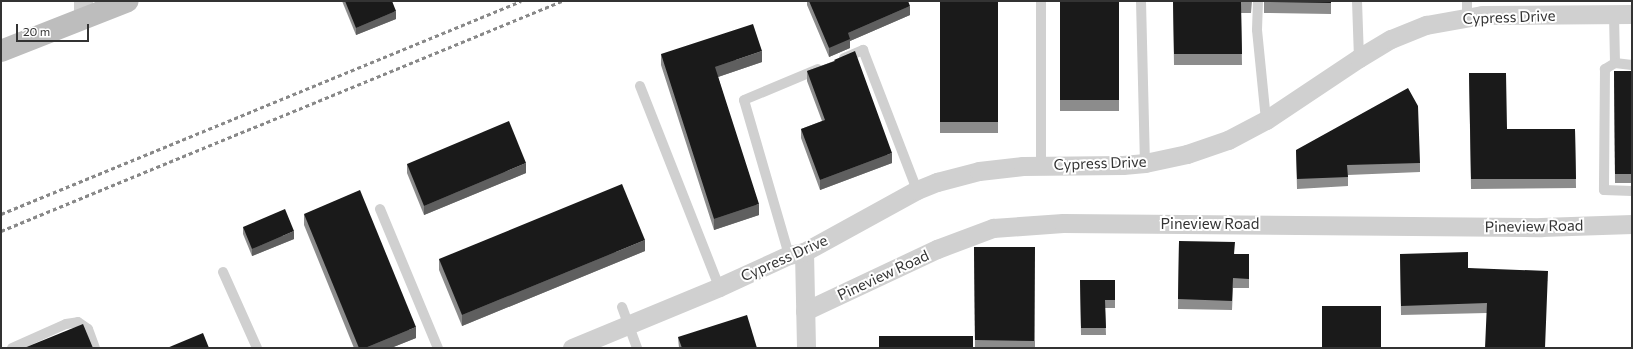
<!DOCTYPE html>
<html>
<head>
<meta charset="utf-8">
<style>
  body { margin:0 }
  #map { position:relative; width:1633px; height:349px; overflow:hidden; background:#fff; font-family:Commissioner,sans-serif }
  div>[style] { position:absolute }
  .lane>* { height:10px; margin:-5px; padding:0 5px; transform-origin:5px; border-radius:5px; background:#d0d0d0 }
  .street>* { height:19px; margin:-9.5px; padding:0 9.5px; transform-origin:9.5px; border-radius:9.5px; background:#d0d0d0 }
  .secondary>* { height:22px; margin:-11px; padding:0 11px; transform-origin:11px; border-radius:11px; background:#bdbdbd }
  .rail>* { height:3px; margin-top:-1.5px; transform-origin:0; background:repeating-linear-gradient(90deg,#888 0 4px,transparent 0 7px) }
  .wall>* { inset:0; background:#8c8c8c }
  .shaded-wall>* { inset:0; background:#5f5f5f }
  .building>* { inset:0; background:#1a1a1a }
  span { translate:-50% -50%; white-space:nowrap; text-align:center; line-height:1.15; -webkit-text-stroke:4px #fff; paint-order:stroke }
  .street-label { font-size:15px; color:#333 }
  .frame { position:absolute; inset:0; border:2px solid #333; pointer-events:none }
  .scale { position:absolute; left:16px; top:24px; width:73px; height:18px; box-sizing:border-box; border:2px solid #333; border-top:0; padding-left:5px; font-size:12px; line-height:14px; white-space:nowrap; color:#333; -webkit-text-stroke:3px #fff; paint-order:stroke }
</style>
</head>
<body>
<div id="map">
  <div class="lane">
    <div style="left:1041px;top:1px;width:165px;rotate:90deg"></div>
    <div style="left:1141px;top:1px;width:162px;rotate:88.6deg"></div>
    <div style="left:1258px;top:1px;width:29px;rotate:92deg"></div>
    <div style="left:1257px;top:30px;width:90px;rotate:84.3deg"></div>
    <div style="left:1357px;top:1px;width:57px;rotate:88deg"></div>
    <div style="left:1467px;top:1px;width:16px;rotate:90deg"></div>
    <div style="left:1614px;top:15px;width:48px;rotate:88.8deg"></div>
    <div style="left:1615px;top:63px;width:12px;rotate:149deg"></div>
    <div style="left:1605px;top:69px;width:121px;rotate:90.5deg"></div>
    <div style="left:1604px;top:190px;width:28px;rotate:2deg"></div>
    <div style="left:844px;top:58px;width:21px;rotate:-23deg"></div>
    <div style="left:863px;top:50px;width:150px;rotate:68.9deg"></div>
    <div style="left:1615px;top:63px;width:17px;rotate:7deg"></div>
    <div style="left:640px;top:86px;width:216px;rotate:68.5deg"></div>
    <div style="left:380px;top:209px;width:151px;rotate:67.4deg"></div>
    <div style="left:789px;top:255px;width:161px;rotate:-106.2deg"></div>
    <div style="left:744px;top:100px;width:80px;rotate:-22.7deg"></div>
    <div style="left:223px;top:272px;width:83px;rotate:65.9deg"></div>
    <div style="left:622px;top:307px;width:44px;rotate:69.9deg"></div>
    <div style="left:12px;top:348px;width:59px;rotate:-24deg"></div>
    <div style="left:66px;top:324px;width:12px;rotate:-9deg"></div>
    <div style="left:78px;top:322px;width:12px;rotate:35deg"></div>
    <div style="left:88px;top:329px;width:20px;rotate:70deg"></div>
  </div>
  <div class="street">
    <div style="left:83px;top:1px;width:18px;rotate:90deg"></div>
    <div style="left:804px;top:252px;width:96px;rotate:88.8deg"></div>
    <div style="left:805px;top:311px;width:146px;rotate:-25.2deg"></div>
    <div style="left:937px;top:249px;width:60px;rotate:-20.6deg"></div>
    <div style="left:993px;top:228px;width:70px;rotate:-4.1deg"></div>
    <div style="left:1063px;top:223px;width:478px;rotate:0.5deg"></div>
    <div style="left:1541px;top:227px;width:91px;rotate:-1.9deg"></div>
    <div style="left:572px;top:348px;width:159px;rotate:-22.5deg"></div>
    <div style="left:719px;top:287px;width:77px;rotate:-24.6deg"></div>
    <div style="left:789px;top:255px;width:15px;rotate:-11deg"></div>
    <div style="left:804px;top:252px;width:129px;rotate:-28.8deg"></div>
    <div style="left:917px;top:190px;width:22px;rotate:-22deg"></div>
    <div style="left:937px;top:182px;width:43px;rotate:-14.7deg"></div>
    <div style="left:979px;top:171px;width:44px;rotate:-6.5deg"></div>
    <div style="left:1023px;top:166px;width:100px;rotate:-0.6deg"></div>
    <div style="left:1123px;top:165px;width:22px;rotate:-5deg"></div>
    <div style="left:1145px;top:163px;width:43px;rotate:-12.1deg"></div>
    <div style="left:1187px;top:154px;width:43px;rotate:-18.9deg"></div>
    <div style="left:1228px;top:140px;width:43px;rotate:-27.8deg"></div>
    <div style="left:1266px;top:120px;width:112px;rotate:-33.7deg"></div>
    <div style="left:1359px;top:58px;width:37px;rotate:-31deg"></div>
    <div style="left:1391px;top:39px;width:38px;rotate:-22deg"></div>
    <div style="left:1426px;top:25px;width:57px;rotate:-10.1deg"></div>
    <div style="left:1482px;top:15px;width:150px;rotate:-0.4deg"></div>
  </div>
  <div class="secondary">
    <div style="left:1px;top:51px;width:136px;rotate:-21.5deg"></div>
  </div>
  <div class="rail">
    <div style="left:1px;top:214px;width:562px;rotate:-22.27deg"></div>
    <div style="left:1px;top:231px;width:606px;rotate:-22.29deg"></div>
  </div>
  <div class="wall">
    <div style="clip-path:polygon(342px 1px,392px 1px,396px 19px,356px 35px)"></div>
    <div style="clip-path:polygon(807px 1px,908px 1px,910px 15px,850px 41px,850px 48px,829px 57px,807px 5px)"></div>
    <div style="clip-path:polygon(940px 1px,998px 1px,998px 133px,940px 133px)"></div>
    <div style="clip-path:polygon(1060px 1px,1119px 1px,1119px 111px,1060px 111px)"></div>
    <div style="clip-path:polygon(1173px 1px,1252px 1px,1251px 13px,1241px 13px,1242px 65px,1174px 65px)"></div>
    <div style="clip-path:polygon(1264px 1px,1331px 1px,1331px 14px,1264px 13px)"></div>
    <div style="clip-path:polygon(661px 54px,762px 62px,718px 77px,759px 215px,714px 230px,661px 65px)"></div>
    <div style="clip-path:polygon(834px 60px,892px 163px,820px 190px,801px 138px,801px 129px,822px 121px,807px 81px,807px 71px,834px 61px)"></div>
    <div style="clip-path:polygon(1614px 71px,1632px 71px,1632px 183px,1615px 183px)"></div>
    <div style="clip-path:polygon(1469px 73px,1507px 129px,1575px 129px,1576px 188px,1471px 189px)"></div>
    <div style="clip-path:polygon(1296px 150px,1420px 163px,1420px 172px,1348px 175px,1348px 186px,1297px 189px)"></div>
    <div style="clip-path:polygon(407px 164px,526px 173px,424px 215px,407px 173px)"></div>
    <div style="clip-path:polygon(304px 214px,416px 338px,391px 348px,354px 348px,304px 225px)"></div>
    <div style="clip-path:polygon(243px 227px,294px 239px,252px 256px,243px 234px)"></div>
    <div style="clip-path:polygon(1179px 241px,1235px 254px,1249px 254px,1249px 288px,1233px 288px,1232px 310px,1178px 309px)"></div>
    <div style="clip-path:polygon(974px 247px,1035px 247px,1035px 348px,975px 348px)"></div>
    <div style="clip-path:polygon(645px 251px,462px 326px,439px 270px,439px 259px)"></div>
    <div style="clip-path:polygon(1400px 254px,1468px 268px,1548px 280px,1487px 313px,1401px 315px)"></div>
    <div style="clip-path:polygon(1080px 280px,1115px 280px,1115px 308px,1105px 308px,1106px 335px,1081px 335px)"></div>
    <div style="clip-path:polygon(678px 337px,757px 348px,679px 348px)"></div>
  </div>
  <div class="shaded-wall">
    <div style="clip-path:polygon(910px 6px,910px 15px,850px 41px,850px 48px,829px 57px,829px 48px,848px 33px)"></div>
    <div style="clip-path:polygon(396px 11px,396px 19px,356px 35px,356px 28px)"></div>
    <div style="clip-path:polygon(762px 51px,762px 62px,715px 78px,715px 67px)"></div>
    <div style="clip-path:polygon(892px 153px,892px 163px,820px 190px,820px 180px)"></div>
    <div style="clip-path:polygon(526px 163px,526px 173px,424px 215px,424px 206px)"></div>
    <div style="clip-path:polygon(759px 204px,759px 215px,714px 230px,714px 219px)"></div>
    <div style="clip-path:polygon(294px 231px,294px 239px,252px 256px,252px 249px)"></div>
    <div style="clip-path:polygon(645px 240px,645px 251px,462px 326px,462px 315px)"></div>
    <div style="clip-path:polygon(416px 327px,416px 338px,391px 348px,365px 348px)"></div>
  </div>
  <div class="building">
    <div style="clip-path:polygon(345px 1px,392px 1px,396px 11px,356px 28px)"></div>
    <div style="clip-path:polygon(809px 1px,908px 1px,910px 6px,848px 33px,850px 39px,829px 48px)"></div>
    <div style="clip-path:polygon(940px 1px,998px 1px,998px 122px,940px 122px)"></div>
    <div style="clip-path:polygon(1060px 1px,1119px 1px,1119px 100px,1060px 100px)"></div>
    <div style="clip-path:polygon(1173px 1px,1251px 1px,1251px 2px,1241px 2px,1242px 54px,1174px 54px)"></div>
    <div style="clip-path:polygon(1264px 1px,1331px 1px,1331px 3px,1264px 2px)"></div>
    <div style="clip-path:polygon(753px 24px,762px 51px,715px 67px,759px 204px,714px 219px,661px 54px)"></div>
    <div style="clip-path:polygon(855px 51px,892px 153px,820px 180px,801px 129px,825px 120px,807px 71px,835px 61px,834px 60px)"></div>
    <div style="clip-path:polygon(1614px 71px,1632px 71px,1632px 174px,1615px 174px)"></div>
    <div style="clip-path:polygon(1469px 73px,1506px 73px,1507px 129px,1575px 129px,1576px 179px,1471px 179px)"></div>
    <div style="clip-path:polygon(1408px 88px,1418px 106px,1420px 163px,1347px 165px,1348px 177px,1297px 179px,1296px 150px)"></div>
    <div style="clip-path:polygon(509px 121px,526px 163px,424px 206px,407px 164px)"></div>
    <div style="clip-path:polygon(622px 184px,645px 240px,462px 315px,439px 259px)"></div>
    <div style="clip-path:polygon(360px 190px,416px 327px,365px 348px,359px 348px,304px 214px)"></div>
    <div style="clip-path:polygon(285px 209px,294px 231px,252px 249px,243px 227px)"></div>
    <div style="clip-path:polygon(1179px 241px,1235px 242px,1234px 254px,1249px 254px,1249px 279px,1233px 278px,1232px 301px,1178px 299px)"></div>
    <div style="clip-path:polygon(974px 247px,1035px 247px,1034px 341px,975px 340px)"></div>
    <div style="clip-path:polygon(1468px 252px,1468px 268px,1548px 271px,1545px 348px,1485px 348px,1487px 303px,1401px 306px,1400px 254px)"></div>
    <div style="clip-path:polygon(1080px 280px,1115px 280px,1115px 300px,1105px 300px,1106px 328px,1081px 328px)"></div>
    <div style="clip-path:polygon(1322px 306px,1381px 306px,1381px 348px,1322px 348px)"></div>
    <div style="clip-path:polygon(747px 315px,757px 348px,682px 348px,678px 337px)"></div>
    <div style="clip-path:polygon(83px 324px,93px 348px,24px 348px)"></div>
    <div style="clip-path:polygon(203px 333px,209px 348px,167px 348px)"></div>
    <div style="clip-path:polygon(879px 336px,973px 336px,973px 348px,879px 348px)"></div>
  </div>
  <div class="street-label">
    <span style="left:1509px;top:17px;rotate:-2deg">Cypress Drive</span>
    <span style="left:1100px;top:163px;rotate:-2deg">Cypress Drive</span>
    <span style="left:1210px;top:224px">Pineview Road</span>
    <span style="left:1534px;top:226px;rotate:-1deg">Pineview Road</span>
    <span style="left:784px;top:258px;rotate:-24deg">Cypress Drive</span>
    <span style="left:883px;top:275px;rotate:-25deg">Pineview Road</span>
  </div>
  <div class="frame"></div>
  <div class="scale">20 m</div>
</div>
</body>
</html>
